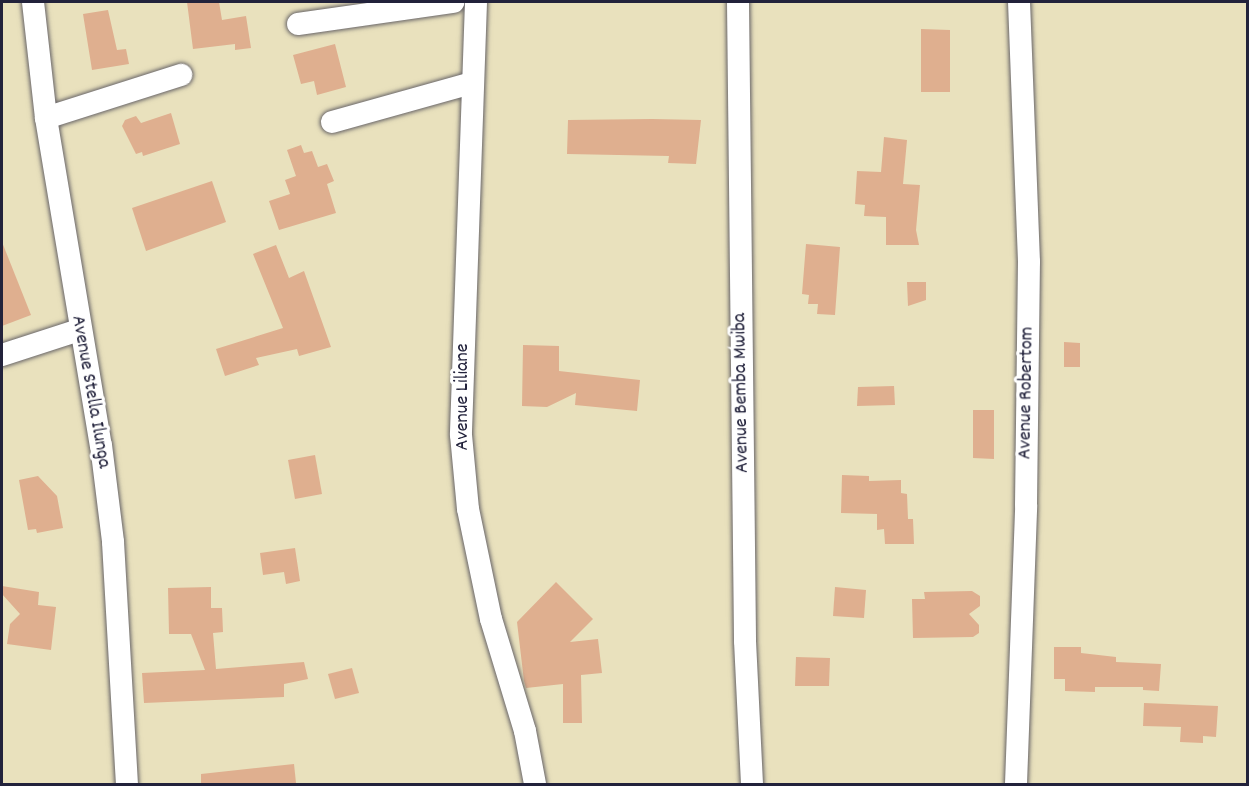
<!DOCTYPE html>
<html>
<head>
<meta charset="utf-8">
<style>
  body { margin:0 }
  #map { position:relative; width:1249px; height:786px; overflow:hidden; background:#e9e1bd; font-family:Dekko,sans-serif }
  div>[style] { position:absolute }
  .building>* { inset:0; background:#dfaf8f }
  .roads { filter:drop-shadow(0 0 2px #686568) drop-shadow(0 0 2px #686568) }
  .street>* { height:22px; margin:-11px; padding:0 11px; transform-origin:11px; border-radius:11px; background:#fff }
  span { translate:-50% -50%; white-space:nowrap; text-align:center; line-height:1.15; -webkit-text-stroke:6px #fff; paint-order:stroke }
  .street-label { font-size:20px; color:#22223b }
  .frame { position:absolute; inset:0; border:3px solid #22223b; pointer-events:none }
</style>
</head>
<body>
<div id="map">
  <div class="building">
    <div style="clip-path:polygon(187px 2px,219px 2px,222px 20px,246px 16px,251px 48px,235px 50px,235px 44px,193px 49px)"></div>
    <div style="clip-path:polygon(108px 10px,117px 50px,126px 49px,129px 64px,92px 70px,83px 14px)"></div>
    <div style="clip-path:polygon(921px 29px,950px 30px,950px 92px,921px 92px)"></div>
    <div style="clip-path:polygon(335px 44px,346px 87px,317px 95px,314px 81px,301px 84px,293px 55px)"></div>
    <div style="clip-path:polygon(171px 113px,180px 144px,143px 156px,142px 152px,136px 154px,122px 126px,125px 120px,136px 116px,141px 123px)"></div>
    <div style="clip-path:polygon(652px 119px,701px 120px,696px 164px,668px 163px,669px 156px,567px 154px,568px 120px)"></div>
    <div style="clip-path:polygon(884px 137px,907px 140px,903px 184px,920px 185px,916px 230px,919px 245px,886px 245px,886px 217px,864px 216px,865px 205px,855px 204px,857px 171px,881px 172px)"></div>
    <div style="clip-path:polygon(301px 145px,304px 153px,312px 151px,318px 167px,327px 164px,334px 181px,327px 184px,336px 213px,279px 230px,269px 201px,290px 194px,285px 180px,296px 176px,287px 150px)"></div>
    <div style="clip-path:polygon(212px 181px,226px 222px,146px 251px,132px 208px)"></div>
    <div style="clip-path:polygon(2px 242px,31px 315px,2px 326px)"></div>
    <div style="clip-path:polygon(806px 244px,840px 247px,835px 315px,817px 314px,818px 304px,808px 304px,809px 295px,802px 294px)"></div>
    <div style="clip-path:polygon(276px 245px,289px 278px,304px 271px,331px 347px,299px 356px,297px 349px,256px 358px,259px 365px,225px 376px,216px 349px,283px 328px,253px 254px)"></div>
    <div style="clip-path:polygon(907px 282px,926px 282px,926px 300px,908px 306px)"></div>
    <div style="clip-path:polygon(1064px 342px,1080px 343px,1080px 367px,1064px 367px)"></div>
    <div style="clip-path:polygon(523px 345px,559px 346px,559px 371px,640px 380px,637px 411px,575px 405px,576px 393px,547px 407px,522px 406px)"></div>
    <div style="clip-path:polygon(894px 386px,895px 405px,857px 406px,858px 387px)"></div>
    <div style="clip-path:polygon(973px 410px,994px 410px,994px 459px,973px 458px)"></div>
    <div style="clip-path:polygon(315px 455px,322px 494px,295px 499px,288px 460px)"></div>
    <div style="clip-path:polygon(842px 475px,869px 476px,869px 481px,901px 480px,901px 493px,907px 494px,908px 519px,913px 519px,914px 544px,885px 544px,884px 529px,877px 530px,877px 514px,841px 513px)"></div>
    <div style="clip-path:polygon(38px 476px,57px 496px,63px 528px,37px 533px,36px 529px,28px 530px,19px 480px)"></div>
    <div style="clip-path:polygon(295px 548px,300px 581px,286px 584px,284px 572px,263px 575px,260px 553px)"></div>
    <div style="clip-path:polygon(556px 582px,593px 619px,570px 642px,598px 639px,602px 673px,581px 675px,582px 723px,563px 723px,563px 684px,526px 688px,524px 681px,517px 622px)"></div>
    <div style="clip-path:polygon(2px 586px,39px 592px,38px 605px,56px 607px,51px 650px,7px 644px,10px 624px,20px 614px,2px 594px)"></div>
    <div style="clip-path:polygon(211px 587px,211px 608px,222px 608px,223px 632px,213px 633px,216px 669px,304px 662px,308px 679px,284px 684px,284px 697px,144px 703px,142px 673px,205px 670px,191px 634px,169px 634px,168px 588px)"></div>
    <div style="clip-path:polygon(835px 587px,866px 590px,864px 618px,833px 616px)"></div>
    <div style="clip-path:polygon(972px 591px,980px 596px,980px 606px,969px 614px,979px 625px,979px 633px,973px 637px,913px 638px,912px 599px,925px 599px,924px 592px)"></div>
    <div style="clip-path:polygon(1054px 647px,1081px 647px,1081px 653px,1116px 657px,1116px 662px,1161px 664px,1159px 691px,1143px 690px,1143px 687px,1095px 687px,1095px 692px,1065px 691px,1065px 679px,1054px 679px)"></div>
    <div style="clip-path:polygon(796px 657px,830px 658px,829px 686px,795px 686px)"></div>
    <div style="clip-path:polygon(352px 668px,359px 693px,335px 699px,328px 674px)"></div>
    <div style="clip-path:polygon(1144px 703px,1218px 706px,1216px 737px,1203px 736px,1203px 743px,1180px 742px,1181px 727px,1143px 726px)"></div>
    <div style="clip-path:polygon(294px 764px,296px 783px,201px 784px,201px 774px)"></div>
  </div>
  <div class="roads">
    <div class="street">
      <div style="left:33px;top:2px;width:117px;rotate:83.6deg"></div>
      <div style="left:46px;top:118px;width:332px;rotate:80.5deg"></div>
      <div style="left:101px;top:445px;width:98px;rotate:82.9deg"></div>
      <div style="left:113px;top:542px;width:242px;rotate:86.7deg"></div>
      <div style="left:476px;top:2px;width:433px;rotate:92deg"></div>
      <div style="left:461px;top:435px;width:74px;rotate:84.6deg"></div>
      <div style="left:468px;top:509px;width:112px;rotate:78.2deg"></div>
      <div style="left:491px;top:619px;width:117px;rotate:73.1deg"></div>
      <div style="left:525px;top:731px;width:54px;rotate:79.3deg"></div>
      <div style="left:738px;top:2px;width:639px;rotate:89.37deg"></div>
      <div style="left:745px;top:641px;width:143px;rotate:87.2deg"></div>
      <div style="left:298px;top:24px;width:157px;rotate:-8.1deg"></div>
      <div style="left:46px;top:118px;width:142px;rotate:-17.7deg"></div>
      <div style="left:332px;top:122px;width:145px;rotate:-15.6deg"></div>
      <div style="left:2px;top:355px;width:81px;rotate:-18deg"></div>
      <div style="left:1016px;top:784px;width:279px;rotate:-87.9deg"></div>
      <div style="left:1026px;top:505px;width:243px;rotate:-89.3deg"></div>
      <div style="left:1029px;top:262px;width:260px;rotate:-92.2deg"></div>
    </div>
  </div>
  <div class="street-label">
    <span style="left:90px;top:392px;rotate:80deg">Avenue Stella Ilunga</span>
    <span style="left:742px;top:393px;rotate:-91deg">Avenue Bemba Mwiba</span>
    <span style="left:1027px;top:393px;rotate:-89deg">Avenue Robertom</span>
    <span style="left:463px;top:397px;rotate:-90deg">Avenue Liliane</span>
  </div>
  <div class="frame"></div>
</div>
</body>
</html>
